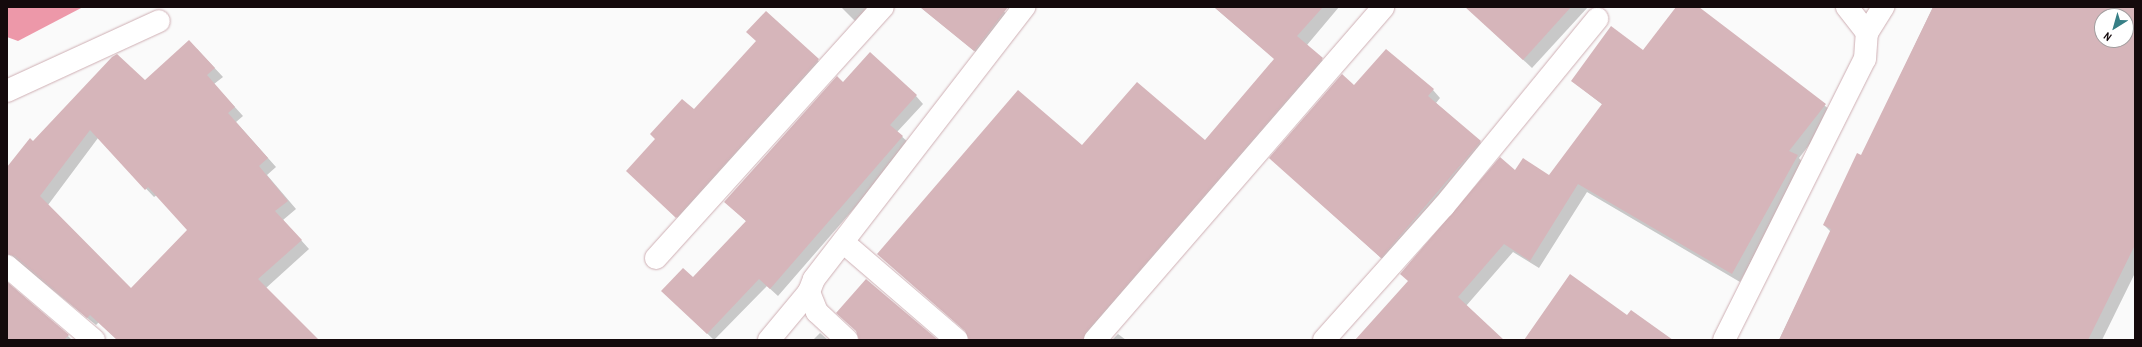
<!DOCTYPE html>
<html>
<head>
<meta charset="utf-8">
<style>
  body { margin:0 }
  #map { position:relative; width:2142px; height:347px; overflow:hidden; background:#fafafa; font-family:"Archivo Narrow",sans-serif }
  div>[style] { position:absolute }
  .forest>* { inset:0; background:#ed98a9 }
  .shadow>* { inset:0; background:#0003 }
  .building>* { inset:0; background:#d6b5ba }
  .roads { filter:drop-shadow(0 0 1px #ceaeb3) drop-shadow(0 0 1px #ceaeb3) }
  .minor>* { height:22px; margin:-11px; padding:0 11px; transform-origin:11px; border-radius:11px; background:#fff }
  span { translate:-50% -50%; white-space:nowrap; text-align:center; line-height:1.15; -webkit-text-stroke:3px #fff; paint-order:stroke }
  .frame { position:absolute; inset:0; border:8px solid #140a0c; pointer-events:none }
  .north { position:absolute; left:2094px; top:8px; width:40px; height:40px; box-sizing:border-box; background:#fff; border:1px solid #a19d9e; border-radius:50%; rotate:217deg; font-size:11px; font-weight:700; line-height:16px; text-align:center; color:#140a0c }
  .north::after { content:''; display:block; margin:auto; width:14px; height:18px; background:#377f86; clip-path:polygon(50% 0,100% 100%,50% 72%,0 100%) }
</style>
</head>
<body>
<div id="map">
  <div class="forest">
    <div style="clip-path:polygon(7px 7px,83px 7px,18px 41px,7px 37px)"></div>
  </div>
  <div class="shadow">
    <div style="clip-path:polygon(841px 7px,875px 7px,858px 24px)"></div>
    <div style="clip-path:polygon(920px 7px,999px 7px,1013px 20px,983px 58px)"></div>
    <div style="clip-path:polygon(1214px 7px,1339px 7px,1307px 45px,1331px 68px,1098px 340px,969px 340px,968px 333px,878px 254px,1082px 147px,1205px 141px,1275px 59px)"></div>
    <div style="clip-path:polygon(1466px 7px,1588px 7px,1532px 68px)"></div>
    <div style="clip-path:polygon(1677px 7px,1698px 7px,1834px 113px,1799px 158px,1805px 165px,1740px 282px,1587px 192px,1539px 268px,1513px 252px,1466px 306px,1502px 340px,1356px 340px,1515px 171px,1550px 177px,1603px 105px,1572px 81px,1644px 51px)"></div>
    <div style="clip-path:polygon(evenodd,1933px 7px,2135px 7px,2135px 273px,2102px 340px,1779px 340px,1831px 232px,1824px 225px,1862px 156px,1933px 7px,2102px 16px,2126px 16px,2126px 40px,2102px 40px,2102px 16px)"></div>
    <div style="clip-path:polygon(766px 12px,826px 68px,684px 224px,635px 178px,757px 41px)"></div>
    <div style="clip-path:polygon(evenodd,197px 49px,223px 77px,214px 84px,243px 116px,236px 122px,276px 167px,267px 175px,296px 209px,283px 220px,309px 249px,266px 288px,318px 340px,118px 340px,99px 322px,96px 325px,18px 262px,7px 266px,7px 169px,33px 142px,145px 81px,197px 49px,98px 138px,154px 197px,157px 195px,188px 230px,131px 289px,48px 205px,98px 138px)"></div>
    <div style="clip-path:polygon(843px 83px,916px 96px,923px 104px,897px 132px,910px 144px,778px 296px,767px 286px,714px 340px,670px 298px,693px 278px,747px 222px,733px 209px)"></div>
    <div style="clip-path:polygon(1354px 87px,1433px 90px,1440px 98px,1436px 103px,1488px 149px,1389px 265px,1270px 158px)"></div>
    <div style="clip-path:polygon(7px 282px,68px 336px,72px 340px,7px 340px)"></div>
    <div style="clip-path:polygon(820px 333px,828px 340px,813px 340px)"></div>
    <div style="clip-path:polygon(1118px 334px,1126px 340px,1112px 340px)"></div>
  </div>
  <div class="building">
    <div style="clip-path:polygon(920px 7px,1008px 7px,974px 51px)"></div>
    <div style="clip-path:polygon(1214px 7px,1323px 7px,1297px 36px,1323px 58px,1086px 332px,1083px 340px,969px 340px,965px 331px,877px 254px,1018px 90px,1082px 145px,1137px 82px,1205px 140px,1274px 59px)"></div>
    <div style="clip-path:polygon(1465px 7px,1571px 7px,1523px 60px)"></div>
    <div style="clip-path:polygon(1676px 7px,1699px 7px,1826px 104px,1789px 151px,1798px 155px,1732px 274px,1578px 184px,1530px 261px,1504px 244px,1458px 297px,1504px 340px,1355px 340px,1408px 281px,1400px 274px,1500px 157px,1515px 170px,1523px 158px,1549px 175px,1602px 104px,1571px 81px,1611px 26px,1643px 50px)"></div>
    <div style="clip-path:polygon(evenodd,1933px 7px,2135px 7px,2135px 245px,2088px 340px,1779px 340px,1831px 229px,1823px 225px,1857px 153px,1861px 155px,1933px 7px,2102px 16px,2126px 16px,2126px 40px,2102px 40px,2102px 16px)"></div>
    <div style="clip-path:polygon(766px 11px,819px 59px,676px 218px,626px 171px,655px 139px,650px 134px,682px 99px,694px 109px,756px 41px,746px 32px)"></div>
    <div style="clip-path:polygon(evenodd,189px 40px,215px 68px,207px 75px,235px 107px,228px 113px,268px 158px,259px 166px,288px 201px,275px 211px,302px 240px,258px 279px,319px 340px,117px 340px,90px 315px,87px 318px,15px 256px,7px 254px,7px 167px,30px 138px,33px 141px,112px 57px,117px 54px,145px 80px,189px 40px,90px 130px,145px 190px,148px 187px,187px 230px,131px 288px,40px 196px,90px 130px)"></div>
    <div style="clip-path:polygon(1386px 49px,1434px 89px,1428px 96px,1481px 141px,1381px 258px,1269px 158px,1342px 74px,1354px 85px)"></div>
    <div style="clip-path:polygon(870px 52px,917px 95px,890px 125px,903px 136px,770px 289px,759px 279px,707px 334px,661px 291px,683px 268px,693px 277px,746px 221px,724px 202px,837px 76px,843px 82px)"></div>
    <div style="clip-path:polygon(1570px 274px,1627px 315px,1631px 310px,1673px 340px,1524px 340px)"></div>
    <div style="clip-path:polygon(866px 279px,938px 340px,859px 340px,856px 331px,836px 313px)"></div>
    <div style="clip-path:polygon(7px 282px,69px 335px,64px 340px,7px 340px)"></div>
  </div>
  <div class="roads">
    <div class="minor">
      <div style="left:1847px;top:7px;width:33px;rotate:52deg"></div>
      <div style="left:7px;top:91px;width:167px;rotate:-24.7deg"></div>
      <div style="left:843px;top:242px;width:150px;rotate:40.7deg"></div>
      <div style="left:656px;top:258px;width:338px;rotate:-47.9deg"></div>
      <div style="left:7px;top:266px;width:114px;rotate:40.4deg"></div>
      <div style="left:769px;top:340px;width:62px;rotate:-50.2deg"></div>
      <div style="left:847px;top:340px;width:41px;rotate:-137deg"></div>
      <div style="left:817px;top:312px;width:22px;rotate:-112deg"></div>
      <div style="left:809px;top:292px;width:14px;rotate:-69deg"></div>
      <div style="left:814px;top:279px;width:344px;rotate:-52.3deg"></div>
      <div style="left:1095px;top:340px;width:440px;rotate:-49.1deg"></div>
      <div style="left:1324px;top:340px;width:180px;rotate:-48.2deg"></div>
      <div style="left:1444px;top:206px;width:242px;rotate:-50.7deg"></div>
      <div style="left:1724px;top:340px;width:314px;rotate:-63.4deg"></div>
      <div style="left:1865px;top:59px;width:26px;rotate:-86deg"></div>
      <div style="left:1867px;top:33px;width:31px;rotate:-58deg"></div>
    </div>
  </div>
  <div class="frame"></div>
  <div class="north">N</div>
</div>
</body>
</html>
